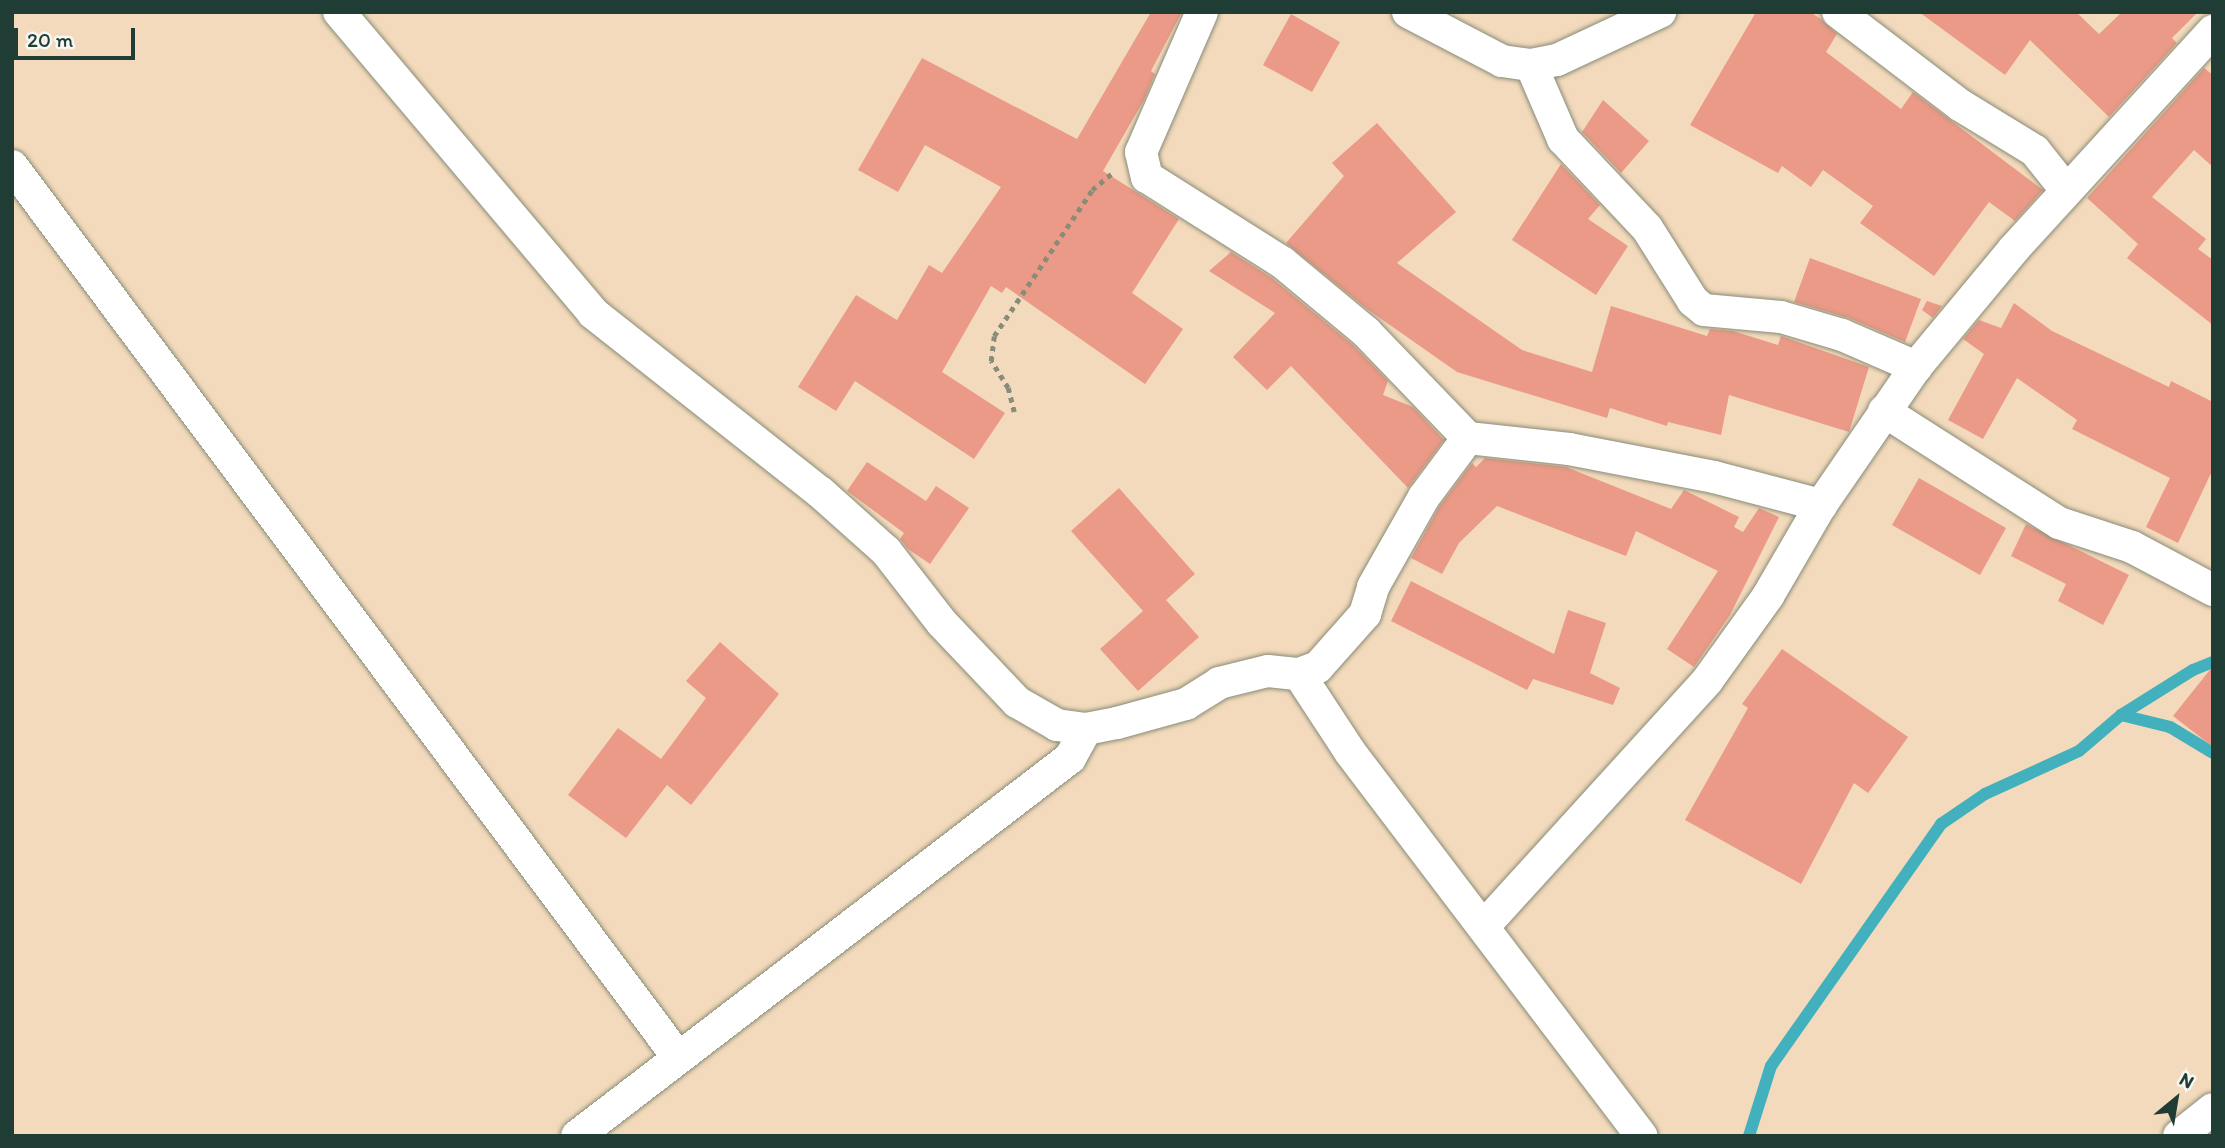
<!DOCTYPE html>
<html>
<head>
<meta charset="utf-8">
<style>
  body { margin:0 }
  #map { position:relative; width:2225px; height:1148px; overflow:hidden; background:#f3dabc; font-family:Itim,sans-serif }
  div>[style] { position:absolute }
  .stream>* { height:12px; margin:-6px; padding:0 6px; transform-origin:6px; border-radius:6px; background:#42b1bd }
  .building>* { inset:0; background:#ea9a87 }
  .path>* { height:4.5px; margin-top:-2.25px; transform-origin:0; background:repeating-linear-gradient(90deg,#898c78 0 5px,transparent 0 10px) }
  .roads { filter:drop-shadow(0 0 2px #898c78) drop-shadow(0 0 2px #898c78) }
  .street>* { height:32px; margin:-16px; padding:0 16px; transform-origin:16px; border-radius:16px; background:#fff }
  span { translate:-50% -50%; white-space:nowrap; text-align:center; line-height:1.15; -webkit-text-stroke:5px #f6f6f2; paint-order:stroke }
  .frame { position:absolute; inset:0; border:14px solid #1f3d34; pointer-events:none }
  .north { position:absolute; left:2141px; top:1064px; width:70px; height:70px; -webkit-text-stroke:5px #f6f6f2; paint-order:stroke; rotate:30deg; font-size:19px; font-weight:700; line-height:28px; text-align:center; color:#1f3d34 }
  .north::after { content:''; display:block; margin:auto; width:24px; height:32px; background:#1f3d34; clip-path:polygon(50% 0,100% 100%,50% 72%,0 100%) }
  .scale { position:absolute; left:14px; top:28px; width:121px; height:32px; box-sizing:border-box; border:4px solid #1f3d34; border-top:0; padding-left:9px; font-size:21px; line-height:24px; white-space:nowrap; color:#1f3d34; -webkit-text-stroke:5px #f6f6f2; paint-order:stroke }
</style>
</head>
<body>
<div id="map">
  <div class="stream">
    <div style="left:2121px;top:715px;width:50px;rotate:13.8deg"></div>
    <div style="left:2170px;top:727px;width:50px;rotate:31.2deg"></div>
    <div style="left:1749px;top:1136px;width:73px;rotate:-72.6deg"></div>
    <div style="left:1771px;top:1066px;width:296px;rotate:-54.9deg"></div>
    <div style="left:1941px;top:824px;width:53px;rotate:-34.3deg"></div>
    <div style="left:1985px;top:794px;width:103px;rotate:-24.6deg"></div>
    <div style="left:2079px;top:751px;width:55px;rotate:-40.6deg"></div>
    <div style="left:2121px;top:715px;width:85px;rotate:-32deg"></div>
    <div style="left:2193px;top:670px;width:22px;rotate:-22deg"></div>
  </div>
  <div class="building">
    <div style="clip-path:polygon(1151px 12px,1182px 12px,1151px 71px,1155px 74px,1144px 100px,1103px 171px,1179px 219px,1132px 293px,1183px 329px,1145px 384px,1006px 287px,1002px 293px,991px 286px,942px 372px,1005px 413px,974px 459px,855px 381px,836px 411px,798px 387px,856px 295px,897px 320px,929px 265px,942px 273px,1001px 187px,925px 145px,898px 192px,858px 170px,922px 58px,1077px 139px)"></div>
    <div style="clip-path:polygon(1756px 12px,1810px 12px,1821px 19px,1837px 34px,1826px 52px,1901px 109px,1913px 92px,2043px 190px,2015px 221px,1989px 202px,1934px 276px,1860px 223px,1873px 206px,1823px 170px,1811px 187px,1782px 166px,1778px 173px,1690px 125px)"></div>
    <div style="clip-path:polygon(1919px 12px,2076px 12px,2099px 34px,2122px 12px,2198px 12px,2172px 38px,2177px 43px,2109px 117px,2030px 40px,2005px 75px)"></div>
    <div style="clip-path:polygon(1291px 14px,1340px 42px,1312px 92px,1263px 65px)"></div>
    <div style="clip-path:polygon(2204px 68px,2213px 75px,2213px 167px,2194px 150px,2152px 197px,2206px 239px,2198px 249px,2213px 260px,2213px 325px,2127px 258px,2138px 244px,2087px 198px)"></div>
    <div style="clip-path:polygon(1603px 100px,1649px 141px,1621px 173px,1582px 132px)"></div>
    <div style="clip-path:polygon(1377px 123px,1456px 212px,1397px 263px,1522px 350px,1592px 372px,1611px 306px,1707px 336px,1710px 329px,1733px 331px,1778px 345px,1781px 336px,1869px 367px,1849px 432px,1729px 395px,1721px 435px,1668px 422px,1667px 426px,1610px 408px,1607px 418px,1457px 372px,1367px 309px,1286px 243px,1344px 176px,1332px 163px)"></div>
    <div style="clip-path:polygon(1561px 164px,1600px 205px,1588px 219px,1628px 246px,1596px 295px,1512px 240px)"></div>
    <div style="clip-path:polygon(1231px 252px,1272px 278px,1353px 345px,1388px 381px,1383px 395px,1413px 407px,1444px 440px,1408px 488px,1291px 366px,1267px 390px,1233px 357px,1275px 313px,1209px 271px)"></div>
    <div style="clip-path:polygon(1810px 258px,1921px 299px,1905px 342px,1849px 318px,1794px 302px)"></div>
    <div style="clip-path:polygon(1927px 301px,1942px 306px,1933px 318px,1922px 310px)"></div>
    <div style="clip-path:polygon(2014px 303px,2052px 331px,2169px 387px,2171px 381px,2213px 402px,2213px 469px,2178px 543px,2146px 527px,2170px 478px,2072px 429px,2077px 420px,2017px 378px,1983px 439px,1948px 420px,1984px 354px,1963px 339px,1979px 320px,2001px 328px)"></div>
    <div style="clip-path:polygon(1485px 458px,1566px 467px,1671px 509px,1684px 490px,1739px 517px,1734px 527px,1743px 532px,1759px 508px,1779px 517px,1730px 615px,1694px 667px,1667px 649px,1718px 571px,1636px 531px,1626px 556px,1497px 506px,1459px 543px,1442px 574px,1411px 558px,1439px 507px,1472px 463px,1476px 467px)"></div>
    <div style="clip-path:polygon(867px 462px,926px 501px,936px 486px,969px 508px,930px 564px,908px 549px,900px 539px,904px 533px,847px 491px)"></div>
    <div style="clip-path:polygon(1919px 478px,2006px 528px,1980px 575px,1892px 525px)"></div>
    <div style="clip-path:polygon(1119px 488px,1195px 574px,1166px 600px,1199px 637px,1138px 691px,1100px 649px,1143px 611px,1071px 531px)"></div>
    <div style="clip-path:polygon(2026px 524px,2129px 575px,2103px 625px,2058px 601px,2066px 584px,2011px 556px)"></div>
    <div style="clip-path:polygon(1411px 581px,1554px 654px,1568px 610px,1606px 623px,1590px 673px,1620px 688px,1613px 705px,1533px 679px,1527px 690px,1391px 621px)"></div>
    <div style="clip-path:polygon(720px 642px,779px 694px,691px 805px,667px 785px,626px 838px,568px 795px,618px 728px,661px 759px,706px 698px,686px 681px)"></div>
    <div style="clip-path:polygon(1782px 649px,1908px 737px,1868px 793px,1854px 783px,1801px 884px,1685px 820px,1748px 708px,1742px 704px)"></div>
    <div style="clip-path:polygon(2213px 666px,2213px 747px,2173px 716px)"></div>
  </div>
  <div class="path">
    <div style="left:1014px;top:412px;width:25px;rotate:-104deg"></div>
    <div style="left:1008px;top:388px;width:32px;rotate:-122deg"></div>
    <div style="left:991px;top:361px;width:25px;rotate:-83deg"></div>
    <div style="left:994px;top:336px;width:176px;rotate:-56.1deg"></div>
    <div style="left:1092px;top:190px;width:25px;rotate:-40deg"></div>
  </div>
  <div class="roads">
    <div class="street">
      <div style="left:339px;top:12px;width:394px;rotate:49.8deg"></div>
      <div style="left:593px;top:313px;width:289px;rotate:38.3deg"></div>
      <div style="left:820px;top:492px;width:89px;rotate:41.8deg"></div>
      <div style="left:886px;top:551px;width:91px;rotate:52.1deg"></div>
      <div style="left:942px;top:623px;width:109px;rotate:46.5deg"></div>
      <div style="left:1017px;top:702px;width:46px;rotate:29.9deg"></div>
      <div style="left:1057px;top:725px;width:29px;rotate:8deg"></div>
      <div style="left:1086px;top:729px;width:32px;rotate:-11deg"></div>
      <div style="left:1117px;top:723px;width:72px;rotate:-15.4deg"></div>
      <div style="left:1186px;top:704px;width:39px;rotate:-32deg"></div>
      <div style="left:1219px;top:683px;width:50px;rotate:-13.8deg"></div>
      <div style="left:1268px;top:671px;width:31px;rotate:6deg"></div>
      <div style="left:1299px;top:674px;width:20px;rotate:-20deg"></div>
      <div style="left:1318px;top:667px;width:71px;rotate:-48.4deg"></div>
      <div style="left:1365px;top:614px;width:28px;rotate:-73deg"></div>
      <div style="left:1373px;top:587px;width:103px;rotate:-60.5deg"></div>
      <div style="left:1424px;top:497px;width:74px;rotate:-53.3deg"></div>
      <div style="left:1202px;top:12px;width:153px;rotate:113.5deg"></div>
      <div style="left:1141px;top:152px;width:26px;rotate:77deg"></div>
      <div style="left:1147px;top:177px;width:161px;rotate:32.3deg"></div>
      <div style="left:1283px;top:263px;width:108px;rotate:39.7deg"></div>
      <div style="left:1366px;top:332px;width:147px;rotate:46.1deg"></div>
      <div style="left:1468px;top:438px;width:102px;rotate:6.2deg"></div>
      <div style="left:1569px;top:449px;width:148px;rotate:10.9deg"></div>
      <div style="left:1714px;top:477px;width:111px;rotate:14.7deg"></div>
      <div style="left:1408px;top:12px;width:106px;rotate:27.5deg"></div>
      <div style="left:1502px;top:61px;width:29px;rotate:8deg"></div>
      <div style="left:1531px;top:65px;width:26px;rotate:-11deg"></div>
      <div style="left:1557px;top:60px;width:114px;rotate:-25deg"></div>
      <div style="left:1838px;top:12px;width:153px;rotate:37.3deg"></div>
      <div style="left:1960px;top:105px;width:88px;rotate:31.5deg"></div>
      <div style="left:2035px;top:151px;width:50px;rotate:51.5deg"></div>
      <div style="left:1531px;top:65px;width:81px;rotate:66.6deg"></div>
      <div style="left:1563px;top:139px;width:122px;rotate:46.7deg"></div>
      <div style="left:1647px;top:228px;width:86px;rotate:57.8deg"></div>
      <div style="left:1693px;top:301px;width:14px;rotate:39deg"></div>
      <div style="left:1704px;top:310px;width:77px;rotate:5.2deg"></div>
      <div style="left:1781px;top:317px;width:64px;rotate:16.4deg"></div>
      <div style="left:1842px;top:335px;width:81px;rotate:23.4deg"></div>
      <div style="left:12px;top:166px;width:1111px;rotate:53.23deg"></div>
      <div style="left:1884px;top:411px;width:208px;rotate:32.6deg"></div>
      <div style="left:2059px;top:523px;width:77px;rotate:18.2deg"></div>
      <div style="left:2132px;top:547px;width:92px;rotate:28deg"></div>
      <div style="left:1299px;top:674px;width:93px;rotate:56.8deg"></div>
      <div style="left:1350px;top:752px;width:482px;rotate:52.8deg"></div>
      <div style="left:1485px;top:925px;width:330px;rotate:-47.7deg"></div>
      <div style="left:1707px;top:681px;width:105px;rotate:-54.3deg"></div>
      <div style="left:1768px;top:596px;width:105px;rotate:-59.8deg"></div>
      <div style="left:1821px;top:505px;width:168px;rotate:-55.5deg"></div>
      <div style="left:1916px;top:367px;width:152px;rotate:-50.3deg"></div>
      <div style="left:2013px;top:250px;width:297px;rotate:-47.6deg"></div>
      <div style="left:577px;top:1136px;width:621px;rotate:-37.48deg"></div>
      <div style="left:1070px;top:758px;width:33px;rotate:-61deg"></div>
      <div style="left:2179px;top:1136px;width:43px;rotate:-38.5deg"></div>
    </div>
  </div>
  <div class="frame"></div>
  <div class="north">N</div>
  <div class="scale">20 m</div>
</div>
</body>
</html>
